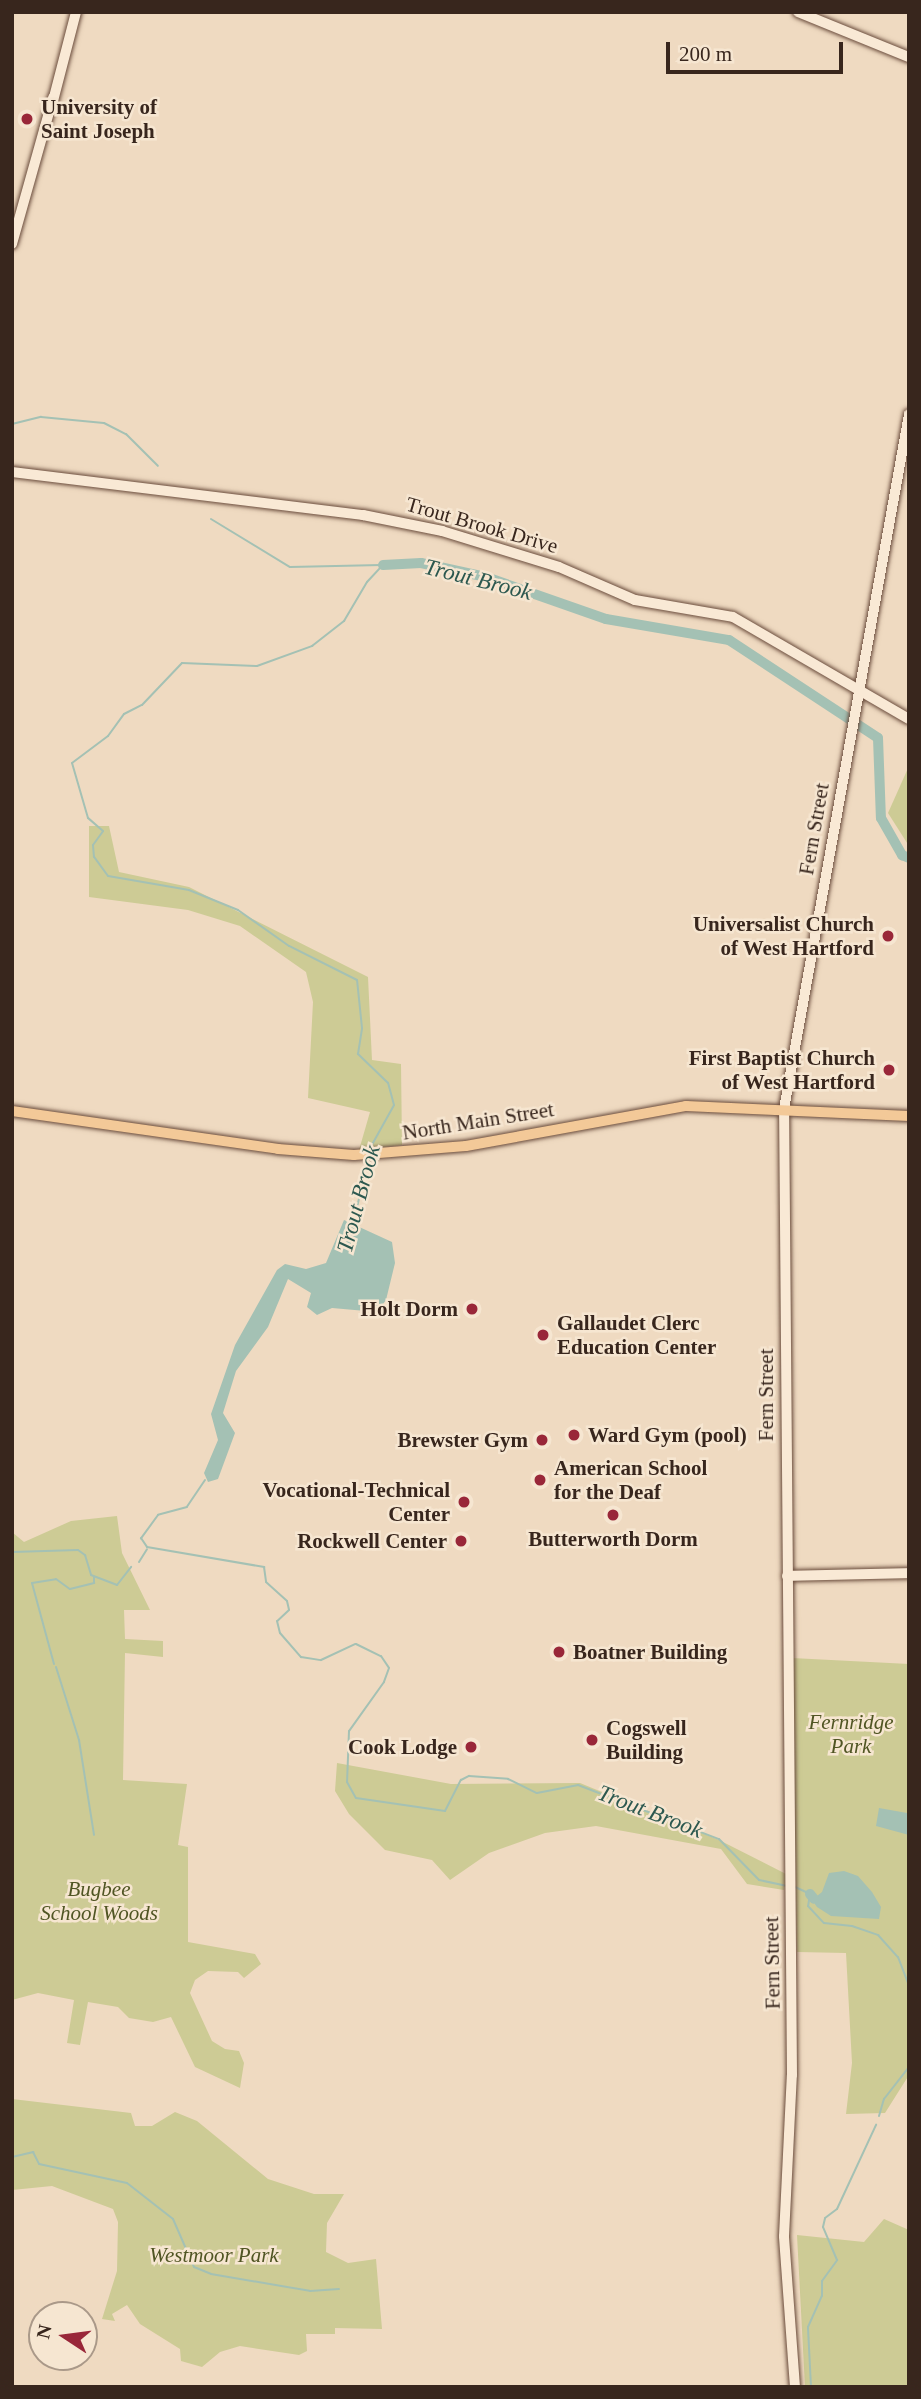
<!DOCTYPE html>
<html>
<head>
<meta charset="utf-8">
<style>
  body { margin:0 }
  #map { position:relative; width:921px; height:2399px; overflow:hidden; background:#efdac1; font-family:Georgia,serif }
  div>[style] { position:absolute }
  .green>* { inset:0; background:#cdcb95 }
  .water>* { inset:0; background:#a4c1b4 }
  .stream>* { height:2px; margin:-1px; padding:0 1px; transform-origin:1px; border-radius:1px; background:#a4c1b4 }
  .river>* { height:10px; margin:-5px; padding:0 5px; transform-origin:5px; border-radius:5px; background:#a4c1b4 }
  .roads { filter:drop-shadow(0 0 2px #6a4c3c) drop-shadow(0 0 2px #6a4c3c) }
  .secondary>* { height:10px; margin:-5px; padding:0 5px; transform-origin:5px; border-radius:5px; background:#f9e9d5 }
  .primary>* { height:10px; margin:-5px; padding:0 5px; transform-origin:5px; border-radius:5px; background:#f3c998 }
  .dots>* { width:19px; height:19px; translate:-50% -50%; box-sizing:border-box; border:4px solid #f6e6d1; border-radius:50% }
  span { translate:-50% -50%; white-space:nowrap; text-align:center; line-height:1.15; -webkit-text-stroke:5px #f6e6d1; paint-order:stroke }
  .poi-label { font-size:21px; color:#38261d; font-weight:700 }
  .left { translate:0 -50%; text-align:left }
  .right { translate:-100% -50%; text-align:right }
  .street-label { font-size:21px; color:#38261d }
  .park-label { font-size:21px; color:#505523; font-style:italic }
  .water-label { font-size:23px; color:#2c584f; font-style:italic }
  .frame { position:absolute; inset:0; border:14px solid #38261d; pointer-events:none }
  .north { position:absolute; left:28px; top:2301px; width:70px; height:70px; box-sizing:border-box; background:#f6e6d1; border:2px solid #aa9989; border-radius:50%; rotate:283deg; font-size:19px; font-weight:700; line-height:28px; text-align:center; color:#38261d }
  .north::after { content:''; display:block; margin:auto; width:24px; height:32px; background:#992739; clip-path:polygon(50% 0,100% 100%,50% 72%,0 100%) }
  .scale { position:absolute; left:666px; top:42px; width:177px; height:32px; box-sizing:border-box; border:4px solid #38261d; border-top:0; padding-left:9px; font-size:21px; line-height:24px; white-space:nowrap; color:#38261d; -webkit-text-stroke:5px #f6e6d1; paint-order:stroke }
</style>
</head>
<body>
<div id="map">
  <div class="green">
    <div style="clip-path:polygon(909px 766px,909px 846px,888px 813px)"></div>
    <div style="clip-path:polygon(89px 826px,109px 826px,119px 872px,189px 887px,368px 977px,372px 1060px,401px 1064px,402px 1145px,359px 1150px,370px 1112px,308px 1098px,313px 1002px,306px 972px,240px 926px,188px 910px,89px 897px)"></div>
    <div style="clip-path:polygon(117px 1516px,122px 1553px,150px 1610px,124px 1610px,125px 1639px,163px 1641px,163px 1657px,125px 1653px,123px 1780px,187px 1784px,178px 1845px,188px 1847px,188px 1942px,255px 1954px,261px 1964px,244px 1978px,238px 1972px,208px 1971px,195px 1980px,190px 1993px,212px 2041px,225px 2049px,239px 2051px,244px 2063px,240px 2088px,195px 2067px,171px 2017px,153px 2022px,129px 2018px,118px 2007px,88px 2002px,80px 2045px,67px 2043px,74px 2000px,38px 1993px,12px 2000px,12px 1532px,24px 1542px,71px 1521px)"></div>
    <div style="clip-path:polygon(792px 1658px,909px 1664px,909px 2075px,885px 2113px,846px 2114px,852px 2063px,846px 1953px,797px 1952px)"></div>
    <div style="clip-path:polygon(337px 1763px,451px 1784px,580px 1783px,719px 1840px,786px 1874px,784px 1890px,747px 1884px,721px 1849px,596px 1826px,545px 1833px,489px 1853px,450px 1880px,432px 1860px,385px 1850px,349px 1814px,335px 1791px)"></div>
    <div style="clip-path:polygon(12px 2099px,131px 2113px,135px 2126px,152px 2126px,175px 2112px,197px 2121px,268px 2179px,314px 2194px,344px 2194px,327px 2223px,326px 2252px,348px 2263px,376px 2259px,382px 2329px,335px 2328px,335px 2334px,306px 2334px,307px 2351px,299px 2355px,240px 2346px,220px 2352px,202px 2367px,181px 2361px,180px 2349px,140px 2324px,127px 2305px,112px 2314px,115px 2321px,102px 2319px,117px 2271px,118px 2222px,113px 2209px,52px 2186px,12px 2190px)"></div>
    <div style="clip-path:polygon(884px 2219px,909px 2230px,909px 2387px,805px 2387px,797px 2235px,864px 2242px)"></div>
  </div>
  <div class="water">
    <div style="clip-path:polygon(344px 1220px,392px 1242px,395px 1263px,386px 1300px,377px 1312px,332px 1308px,317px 1315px,307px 1307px,311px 1293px,288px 1279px,268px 1327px,236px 1371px,223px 1413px,235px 1433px,218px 1479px,208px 1482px,204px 1473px,218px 1440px,211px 1414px,235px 1345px,277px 1270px,285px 1264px,306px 1269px,326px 1263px)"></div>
    <div style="clip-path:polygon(879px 1808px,907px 1813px,909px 1835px,876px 1826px)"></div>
    <div style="clip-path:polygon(844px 1871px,858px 1876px,872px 1892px,881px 1907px,879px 1919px,831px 1916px,817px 1907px,812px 1900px,822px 1892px,829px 1873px)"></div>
  </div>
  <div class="stream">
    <div style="left:12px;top:424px;width:30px;rotate:-14deg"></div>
    <div style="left:41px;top:417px;width:63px;rotate:5.4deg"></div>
    <div style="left:104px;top:423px;width:25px;rotate:27deg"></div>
    <div style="left:126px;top:434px;width:45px;rotate:45deg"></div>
    <div style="left:211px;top:519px;width:92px;rotate:31.3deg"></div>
    <div style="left:290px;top:567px;width:91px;rotate:-1.3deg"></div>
    <div style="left:369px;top:1150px;width:51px;rotate:-60.9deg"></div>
    <div style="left:394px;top:1105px;width:23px;rotate:-105deg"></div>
    <div style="left:388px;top:1083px;width:42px;rotate:-136deg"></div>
    <div style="left:358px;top:1054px;width:26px;rotate:-81deg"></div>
    <div style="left:362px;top:1028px;width:48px;rotate:-95.9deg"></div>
    <div style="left:357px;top:980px;width:76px;rotate:-153.4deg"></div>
    <div style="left:289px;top:946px;width:62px;rotate:-144.8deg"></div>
    <div style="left:238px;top:910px;width:53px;rotate:-157.8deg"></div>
    <div style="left:189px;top:890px;width:82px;rotate:-170.2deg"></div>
    <div style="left:108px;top:876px;width:24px;rotate:-126deg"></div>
    <div style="left:94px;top:857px;width:12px;rotate:-95deg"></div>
    <div style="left:93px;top:845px;width:17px;rotate:-54deg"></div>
    <div style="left:103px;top:831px;width:20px;rotate:-139deg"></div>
    <div style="left:88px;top:818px;width:57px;rotate:-106.2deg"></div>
    <div style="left:72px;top:763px;width:45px;rotate:-36.9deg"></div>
    <div style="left:108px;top:736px;width:27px;rotate:-54deg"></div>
    <div style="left:124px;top:714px;width:20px;rotate:-27deg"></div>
    <div style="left:142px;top:705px;width:58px;rotate:-46.4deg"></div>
    <div style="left:182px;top:663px;width:75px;rotate:2.3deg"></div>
    <div style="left:257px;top:666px;width:59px;rotate:-20deg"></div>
    <div style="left:312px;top:646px;width:41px;rotate:-38deg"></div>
    <div style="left:344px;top:621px;width:45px;rotate:-59.5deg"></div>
    <div style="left:367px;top:582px;width:23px;rotate:-47deg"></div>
    <div style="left:353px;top:1225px;width:68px;rotate:-77.2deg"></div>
    <div style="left:205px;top:1480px;width:32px;rotate:124deg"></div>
    <div style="left:187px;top:1507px;width:30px;rotate:165deg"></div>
    <div style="left:158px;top:1515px;width:29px;rotate:126deg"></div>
    <div style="left:141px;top:1538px;width:11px;rotate:56deg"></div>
    <div style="left:147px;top:1547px;width:119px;rotate:9.7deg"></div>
    <div style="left:264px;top:1567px;width:15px;rotate:82deg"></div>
    <div style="left:266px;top:1582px;width:28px;rotate:42deg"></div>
    <div style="left:287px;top:1601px;width:9px;rotate:77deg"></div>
    <div style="left:289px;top:1610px;width:16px;rotate:137deg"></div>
    <div style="left:277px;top:1621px;width:12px;rotate:76deg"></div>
    <div style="left:280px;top:1633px;width:32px;rotate:49deg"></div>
    <div style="left:301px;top:1657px;width:20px;rotate:9deg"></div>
    <div style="left:321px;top:1660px;width:38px;rotate:-25deg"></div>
    <div style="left:356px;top:1644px;width:28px;rotate:26deg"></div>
    <div style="left:381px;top:1656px;width:14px;rotate:56deg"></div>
    <div style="left:389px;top:1668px;width:15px;rotate:110deg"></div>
    <div style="left:384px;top:1682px;width:60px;rotate:125.5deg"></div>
    <div style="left:349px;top:1731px;width:51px;rotate:92.2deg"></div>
    <div style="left:347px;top:1782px;width:18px;rotate:61deg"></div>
    <div style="left:356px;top:1798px;width:90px;rotate:8.3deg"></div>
    <div style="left:445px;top:1811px;width:35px;rotate:-63deg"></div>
    <div style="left:461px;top:1780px;width:9px;rotate:-27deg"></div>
    <div style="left:469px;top:1776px;width:39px;rotate:4deg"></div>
    <div style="left:508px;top:1779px;width:32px;rotate:26deg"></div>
    <div style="left:537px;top:1793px;width:42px;rotate:-11deg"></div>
    <div style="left:578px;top:1785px;width:151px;rotate:21deg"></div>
    <div style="left:719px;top:1839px;width:57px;rotate:45.7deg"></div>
    <div style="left:759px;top:1880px;width:30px;rotate:12deg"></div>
    <div style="left:12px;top:1552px;width:66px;rotate:-1.7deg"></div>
    <div style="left:78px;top:1550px;width:9px;rotate:36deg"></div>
    <div style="left:85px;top:1555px;width:21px;rotate:73deg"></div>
    <div style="left:91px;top:1575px;width:28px;rotate:21deg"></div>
    <div style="left:117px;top:1585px;width:23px;rotate:-52deg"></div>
    <div style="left:139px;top:1562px;width:15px;rotate:-58deg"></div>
    <div style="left:54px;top:1664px;width:84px;rotate:-105.2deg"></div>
    <div style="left:32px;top:1583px;width:24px;rotate:-9deg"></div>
    <div style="left:56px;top:1579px;width:17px;rotate:36deg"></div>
    <div style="left:70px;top:1589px;width:25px;rotate:-14deg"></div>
    <div style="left:94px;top:1583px;width:6px;rotate:-90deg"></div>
    <div style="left:56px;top:1667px;width:77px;rotate:72.5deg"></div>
    <div style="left:79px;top:1740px;width:96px;rotate:81deg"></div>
    <div style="left:793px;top:1886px;width:19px;rotate:25deg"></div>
    <div style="left:810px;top:1894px;width:12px;rotate:99deg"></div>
    <div style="left:808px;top:1906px;width:23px;rotate:47deg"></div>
    <div style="left:824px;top:1923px;width:28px;rotate:6deg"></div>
    <div style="left:852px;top:1926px;width:28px;rotate:19deg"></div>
    <div style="left:878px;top:1935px;width:30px;rotate:48deg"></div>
    <div style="left:898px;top:1957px;width:31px;rotate:69deg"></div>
    <div style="left:879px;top:2116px;width:18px;rotate:-74deg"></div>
    <div style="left:884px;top:2099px;width:41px;rotate:-52deg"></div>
    <div style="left:12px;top:2157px;width:22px;rotate:-13deg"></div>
    <div style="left:33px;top:2152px;width:13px;rotate:63deg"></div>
    <div style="left:39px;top:2164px;width:90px;rotate:12.2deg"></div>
    <div style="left:127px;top:2183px;width:58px;rotate:38deg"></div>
    <div style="left:173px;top:2219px;width:52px;rotate:66.4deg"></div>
    <div style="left:194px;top:2267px;width:18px;rotate:22deg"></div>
    <div style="left:211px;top:2274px;width:100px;rotate:9.7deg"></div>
    <div style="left:310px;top:2291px;width:29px;rotate:-4deg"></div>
    <div style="left:811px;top:2387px;width:60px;rotate:-92.9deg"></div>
    <div style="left:808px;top:2327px;width:34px;rotate:-66deg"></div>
    <div style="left:822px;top:2296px;width:15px;rotate:-90deg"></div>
    <div style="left:822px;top:2281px;width:26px;rotate:-54deg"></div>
    <div style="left:837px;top:2260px;width:36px;rotate:-113deg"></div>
    <div style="left:823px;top:2227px;width:9px;rotate:-77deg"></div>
    <div style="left:825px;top:2218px;width:15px;rotate:-37deg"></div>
    <div style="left:837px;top:2209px;width:93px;rotate:-65.1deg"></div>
  </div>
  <div class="river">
    <div style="left:383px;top:565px;width:38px;rotate:-3deg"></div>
    <div style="left:421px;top:563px;width:66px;rotate:12.2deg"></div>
    <div style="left:486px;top:577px;width:127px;rotate:19.3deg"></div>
    <div style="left:606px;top:619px;width:125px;rotate:9.7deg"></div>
    <div style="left:729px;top:640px;width:178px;rotate:33.3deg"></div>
    <div style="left:878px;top:738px;width:80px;rotate:87.9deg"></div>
    <div style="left:881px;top:818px;width:43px;rotate:60.4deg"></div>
    <div style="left:902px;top:855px;width:8px;rotate:23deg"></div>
    <div style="left:810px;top:1894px;width:6px;rotate:51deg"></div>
  </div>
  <div class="roads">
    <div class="secondary">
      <div style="left:798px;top:12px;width:120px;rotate:22.1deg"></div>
      <div style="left:53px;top:101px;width:92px;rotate:-75.5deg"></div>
      <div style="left:12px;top:244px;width:152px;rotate:-74.3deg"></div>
      <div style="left:12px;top:472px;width:354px;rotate:7deg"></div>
      <div style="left:363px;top:515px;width:81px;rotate:11.4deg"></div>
      <div style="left:442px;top:531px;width:122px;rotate:17.1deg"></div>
      <div style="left:559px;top:567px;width:83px;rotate:23.5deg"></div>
      <div style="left:635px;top:600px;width:99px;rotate:9.8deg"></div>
      <div style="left:733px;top:617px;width:203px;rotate:30.1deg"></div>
      <div style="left:787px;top:1576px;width:122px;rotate:-1.4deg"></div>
      <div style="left:795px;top:2387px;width:151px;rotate:-94.2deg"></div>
      <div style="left:784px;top:2236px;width:161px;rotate:-87.2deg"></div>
      <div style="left:792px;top:2075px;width:966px;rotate:-90.47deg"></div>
      <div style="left:784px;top:1109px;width:706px;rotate:-79.8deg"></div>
    </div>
    <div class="primary">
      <div style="left:12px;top:1111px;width:269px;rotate:8.1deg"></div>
      <div style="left:278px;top:1149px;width:76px;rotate:4.5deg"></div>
      <div style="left:354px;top:1155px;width:112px;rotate:-4.6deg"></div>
      <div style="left:466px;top:1146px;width:224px;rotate:-10.3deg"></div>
      <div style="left:686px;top:1106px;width:223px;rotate:2.6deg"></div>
    </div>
  </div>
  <div class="dots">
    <div style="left:27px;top:119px;background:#992739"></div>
    <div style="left:888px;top:936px;background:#992739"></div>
    <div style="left:889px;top:1070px;background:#992739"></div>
    <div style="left:472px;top:1309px;background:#992739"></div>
    <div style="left:543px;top:1335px;background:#992739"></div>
    <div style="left:574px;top:1435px;background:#992739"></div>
    <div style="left:542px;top:1440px;background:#992739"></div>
    <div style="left:540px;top:1480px;background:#992739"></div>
    <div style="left:464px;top:1502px;background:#992739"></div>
    <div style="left:613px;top:1515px;background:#992739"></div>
    <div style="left:461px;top:1541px;background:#992739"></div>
    <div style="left:559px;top:1652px;background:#992739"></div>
    <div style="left:592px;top:1740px;background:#992739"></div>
    <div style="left:471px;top:1747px;background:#992739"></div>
  </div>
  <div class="poi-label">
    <span class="left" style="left:41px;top:119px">University of<br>Saint Joseph</span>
    <span class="right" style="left:874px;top:936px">Universalist Church<br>of West Hartford</span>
    <span class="right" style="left:875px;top:1070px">First Baptist Church<br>of West Hartford</span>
    <span class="right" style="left:458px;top:1309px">Holt Dorm</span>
    <span class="left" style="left:557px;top:1335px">Gallaudet Clerc<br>Education Center</span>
    <span class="left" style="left:588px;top:1435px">Ward Gym (pool)</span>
    <span class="right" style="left:528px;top:1440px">Brewster Gym</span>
    <span class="left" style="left:554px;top:1480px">American School<br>for the Deaf</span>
    <span class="right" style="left:450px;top:1502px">Vocational-Technical<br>Center</span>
    <span style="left:613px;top:1539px">Butterworth Dorm</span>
    <span class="right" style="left:447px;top:1541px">Rockwell Center</span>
    <span class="left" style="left:573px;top:1652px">Boatner Building</span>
    <span class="left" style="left:606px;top:1740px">Cogswell<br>Building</span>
    <span class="right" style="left:457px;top:1747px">Cook Lodge</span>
  </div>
  <div class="street-label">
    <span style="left:482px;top:525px;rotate:16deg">Trout Brook Drive</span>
    <span style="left:814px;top:829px;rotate:-80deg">Fern Street</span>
    <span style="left:478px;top:1121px;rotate:-9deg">North Main Street</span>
    <span style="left:766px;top:1395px;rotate:-90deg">Fern Street</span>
    <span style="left:772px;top:1963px;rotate:-91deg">Fern Street</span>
  </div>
  <div class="park-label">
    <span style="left:851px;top:1734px">Fernridge<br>Park</span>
    <span style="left:99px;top:1901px">Bugbee<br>School Woods</span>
    <span style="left:214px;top:2255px">Westmoor Park</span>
  </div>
  <div class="water-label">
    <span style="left:478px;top:580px;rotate:14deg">Trout Brook</span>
    <span style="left:359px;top:1199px;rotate:-75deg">Trout Brook</span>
    <span style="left:650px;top:1812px;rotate:21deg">Trout Brook</span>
  </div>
  <div class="frame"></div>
  <div class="north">N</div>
  <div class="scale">200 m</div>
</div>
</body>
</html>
